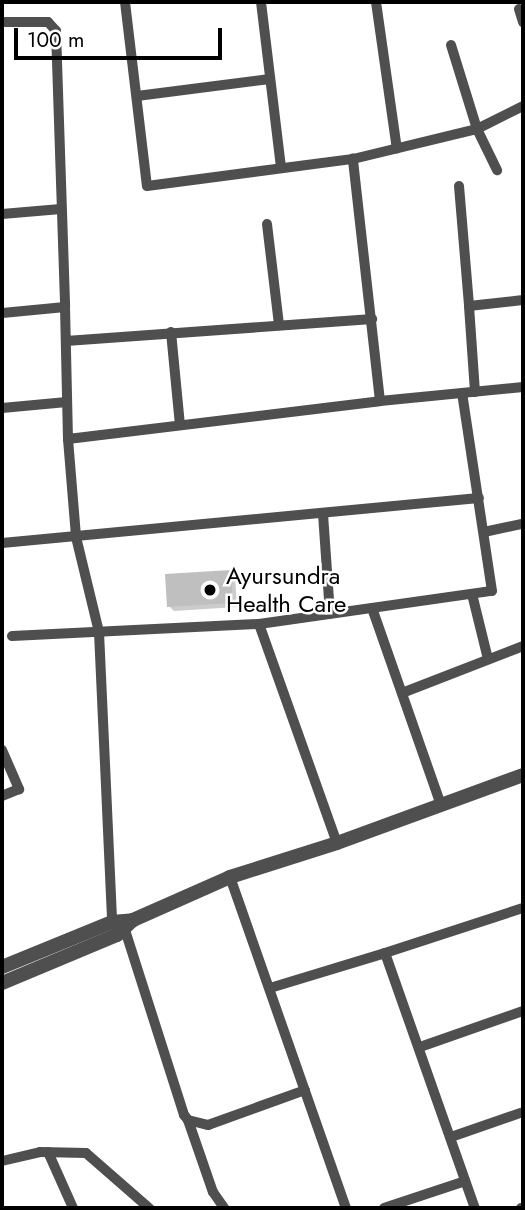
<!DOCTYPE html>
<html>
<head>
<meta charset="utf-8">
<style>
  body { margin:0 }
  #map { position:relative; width:525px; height:1210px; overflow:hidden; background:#fff; font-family:Jost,sans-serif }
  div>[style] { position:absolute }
  .shadow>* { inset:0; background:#0003 }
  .building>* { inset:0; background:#bfbfbf }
  .minor>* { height:10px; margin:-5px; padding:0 5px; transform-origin:5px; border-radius:5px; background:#4f4f4f }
  .tertiary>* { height:14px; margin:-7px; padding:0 7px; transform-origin:7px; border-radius:7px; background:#4f4f4f }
  .dots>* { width:19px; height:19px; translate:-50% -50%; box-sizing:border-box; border:4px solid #fff; border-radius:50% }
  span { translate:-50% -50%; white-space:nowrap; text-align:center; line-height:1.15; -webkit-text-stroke:5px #fff; paint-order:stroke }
  .poi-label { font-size:24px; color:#000 }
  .left { translate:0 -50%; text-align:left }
  .frame { position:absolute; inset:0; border:4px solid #000; pointer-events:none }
  .scale { position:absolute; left:14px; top:28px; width:208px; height:32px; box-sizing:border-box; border:4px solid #000; border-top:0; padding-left:9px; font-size:21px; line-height:24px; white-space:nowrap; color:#000; -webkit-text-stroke:5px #fff; paint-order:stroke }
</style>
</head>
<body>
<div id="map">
  <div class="shadow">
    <div style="clip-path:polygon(230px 571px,235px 576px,237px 607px,174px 611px,169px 606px)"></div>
  </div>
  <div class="building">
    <div style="clip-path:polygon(231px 570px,233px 603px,167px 607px,165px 574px)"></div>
  </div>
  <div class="minor">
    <div style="left:125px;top:2px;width:185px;rotate:83.2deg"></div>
    <div style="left:147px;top:186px;width:208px;rotate:-7.5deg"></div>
    <div style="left:353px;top:159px;width:128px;rotate:-13.6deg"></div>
    <div style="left:477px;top:129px;width:51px;rotate:-26.6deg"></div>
    <div style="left:261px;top:2px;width:167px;rotate:83.1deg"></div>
    <div style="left:376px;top:2px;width:148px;rotate:81.9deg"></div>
    <div style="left:519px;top:9px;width:14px;rotate:73deg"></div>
    <div style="left:2px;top:22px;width:46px"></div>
    <div style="left:48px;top:22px;width:12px;rotate:48deg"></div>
    <div style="left:56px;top:31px;width:276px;rotate:88.1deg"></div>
    <div style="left:65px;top:307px;width:63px;rotate:174.6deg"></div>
    <div style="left:451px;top:45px;width:88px;rotate:72.8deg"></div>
    <div style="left:477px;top:129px;width:46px;rotate:64deg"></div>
    <div style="left:137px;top:96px;width:134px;rotate:-7.3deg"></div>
    <div style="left:459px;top:186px;width:120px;rotate:85.2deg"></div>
    <div style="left:2px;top:214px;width:59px;rotate:-4.8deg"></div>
    <div style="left:267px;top:224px;width:102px;rotate:83.2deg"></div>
    <div style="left:65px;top:307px;width:132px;rotate:88.7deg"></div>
    <div style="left:68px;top:439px;width:314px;rotate:-6.9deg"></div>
    <div style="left:380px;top:401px;width:244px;rotate:-96.4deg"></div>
    <div style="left:171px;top:332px;width:93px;rotate:84.5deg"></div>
    <div style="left:66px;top:341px;width:307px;rotate:-4.1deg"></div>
    <div style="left:475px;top:392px;width:86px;rotate:-94deg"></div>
    <div style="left:469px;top:306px;width:54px;rotate:-6.3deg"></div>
    <div style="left:380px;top:401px;width:144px;rotate:-5.6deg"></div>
    <div style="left:2px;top:408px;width:65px;rotate:-5.3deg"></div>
    <div style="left:68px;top:439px;width:98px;rotate:85.3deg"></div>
    <div style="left:76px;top:537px;width:98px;rotate:76.4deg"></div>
    <div style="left:99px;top:632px;width:290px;rotate:87.4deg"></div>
    <div style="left:323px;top:514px;width:100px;rotate:86deg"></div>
    <div style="left:484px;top:532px;width:40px;rotate:-12deg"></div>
    <div style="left:2px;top:543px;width:479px;rotate:-5.4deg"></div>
    <div style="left:472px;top:594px;width:67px;rotate:76.2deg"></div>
    <div style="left:372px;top:608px;width:209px;rotate:70.7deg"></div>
    <div style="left:259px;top:624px;width:232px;rotate:70.4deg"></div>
    <div style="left:12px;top:636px;width:247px;rotate:-2.8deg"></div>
    <div style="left:259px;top:624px;width:235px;rotate:-8.1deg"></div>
    <div style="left:492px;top:591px;width:200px;rotate:-98.6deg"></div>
    <div style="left:402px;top:693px;width:130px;rotate:-21.2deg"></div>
    <div style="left:2px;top:750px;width:43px;rotate:66.4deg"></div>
    <div style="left:19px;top:789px;width:18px;rotate:158deg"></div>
    <div style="left:230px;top:877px;width:351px;rotate:70.7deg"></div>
    <div style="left:125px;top:930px;width:194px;rotate:72.3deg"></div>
    <div style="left:184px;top:1115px;width:6px;rotate:51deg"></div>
    <div style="left:188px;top:1120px;width:21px;rotate:14deg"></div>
    <div style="left:208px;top:1125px;width:103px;rotate:-19.8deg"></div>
    <div style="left:385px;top:953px;width:145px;rotate:-18.1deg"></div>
    <div style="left:270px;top:988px;width:120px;rotate:-16.9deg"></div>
    <div style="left:385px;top:953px;width:270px;rotate:70.6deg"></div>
    <div style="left:420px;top:1047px;width:109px;rotate:-19.3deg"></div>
    <div style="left:188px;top:1120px;width:76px;rotate:70.9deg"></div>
    <div style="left:213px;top:1192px;width:19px;rotate:55deg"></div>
    <div style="left:451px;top:1137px;width:76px;rotate:-19.1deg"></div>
    <div style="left:48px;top:1152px;width:61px;rotate:65.9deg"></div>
    <div style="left:2px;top:1161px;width:39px;rotate:-13deg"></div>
    <div style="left:40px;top:1152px;width:46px;rotate:1.2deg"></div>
    <div style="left:86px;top:1153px;width:84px;rotate:41.1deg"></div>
    <div style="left:384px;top:1208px;width:85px;rotate:-18.4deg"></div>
    <div style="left:521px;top:1208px;width:2px"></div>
  </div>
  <div class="tertiary">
    <div style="left:2px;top:967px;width:119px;rotate:-22.2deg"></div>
    <div style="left:112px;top:922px;width:21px;rotate:-5deg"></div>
    <div style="left:133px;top:920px;width:106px;rotate:-23.9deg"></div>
    <div style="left:230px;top:877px;width:112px;rotate:-17.6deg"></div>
    <div style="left:337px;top:843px;width:198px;rotate:-20.1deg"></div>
    <div style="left:2px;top:983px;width:125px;rotate:-22.7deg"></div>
    <div style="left:117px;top:935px;width:22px;rotate:-43deg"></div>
  </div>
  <div class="dots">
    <div style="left:210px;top:590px;background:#000"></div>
  </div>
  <div class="poi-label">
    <span class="left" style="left:226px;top:590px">Ayursundra<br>Health Care</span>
  </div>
  <div class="frame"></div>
  <div class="scale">100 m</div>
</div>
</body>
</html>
